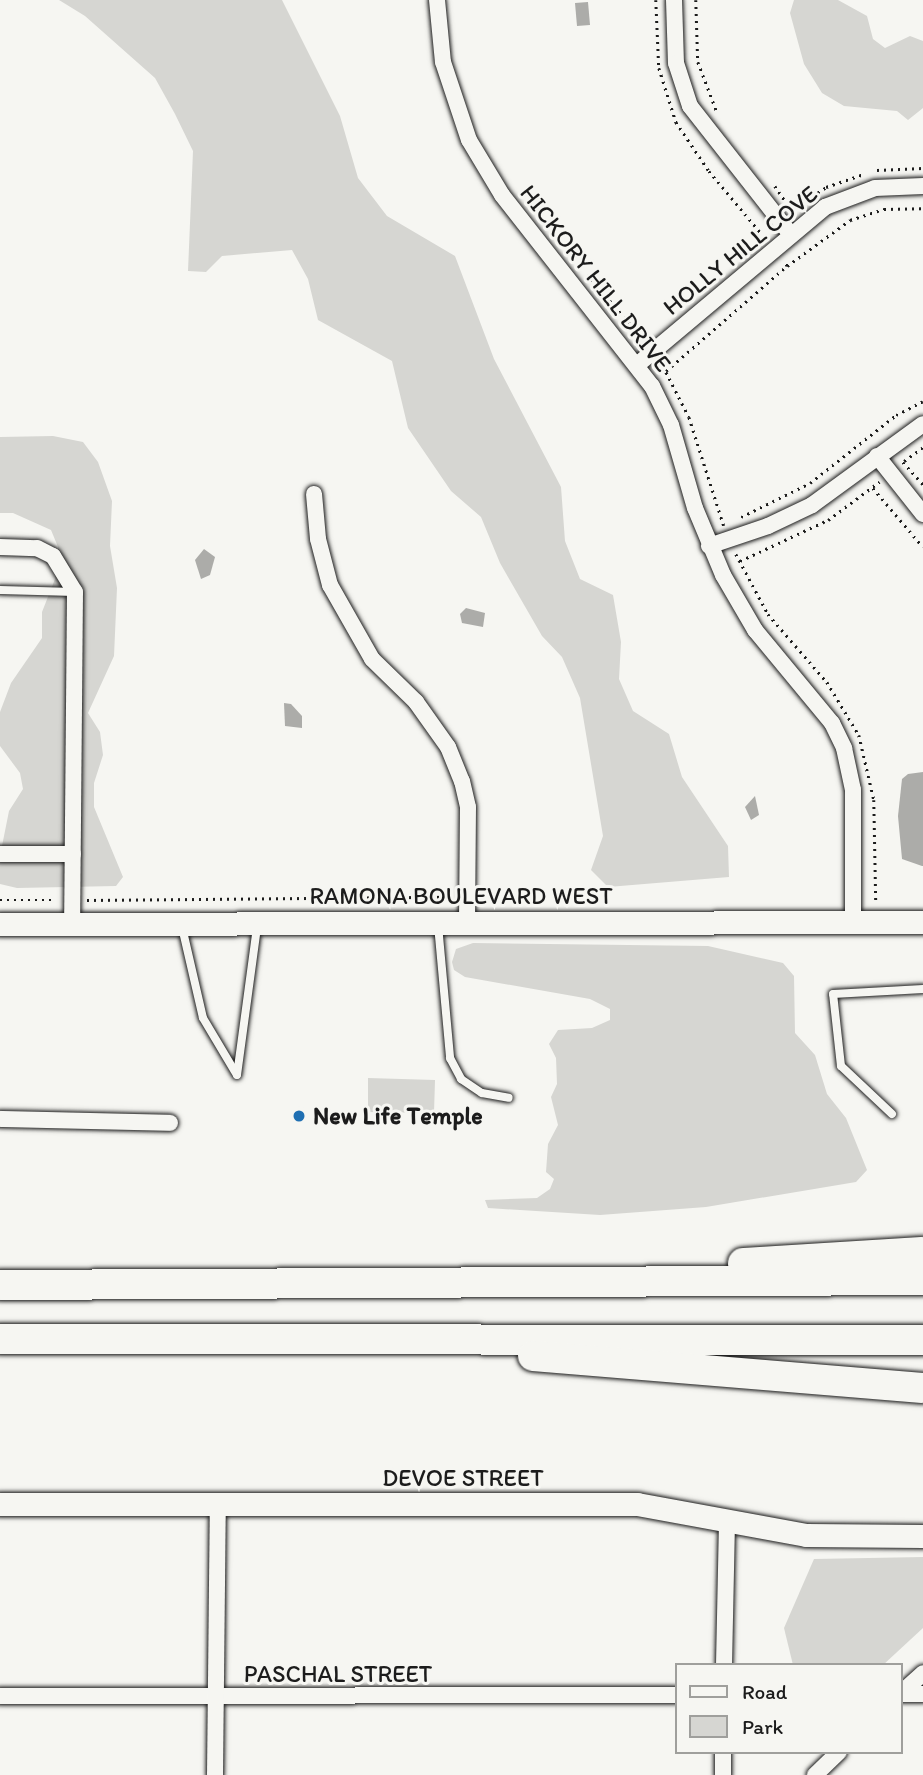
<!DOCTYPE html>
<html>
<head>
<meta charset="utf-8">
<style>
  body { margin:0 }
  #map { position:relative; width:923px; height:1775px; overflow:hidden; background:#f6f6f2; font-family:Itim,sans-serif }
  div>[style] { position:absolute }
  .green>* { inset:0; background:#d6d6d2 }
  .water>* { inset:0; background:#acaca9 }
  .path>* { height:2.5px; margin-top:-1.25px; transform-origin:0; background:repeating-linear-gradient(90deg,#1c1c1c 0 2px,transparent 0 7px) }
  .roads { filter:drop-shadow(0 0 2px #1c1c1c) drop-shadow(0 0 2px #1c1c1c) }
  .lane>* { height:8px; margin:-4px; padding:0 4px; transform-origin:4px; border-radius:4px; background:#f6f6f2 }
  .street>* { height:16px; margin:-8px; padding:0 8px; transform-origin:8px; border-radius:8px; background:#f6f6f2 }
  .secondary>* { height:23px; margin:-11.5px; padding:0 11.5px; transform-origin:11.5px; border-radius:11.5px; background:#f6f6f2 }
  .highway>* { height:30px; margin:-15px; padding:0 15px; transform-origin:15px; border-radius:15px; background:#f6f6f2 }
  .dots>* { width:19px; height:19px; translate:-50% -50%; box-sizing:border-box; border:4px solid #f6f6f2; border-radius:50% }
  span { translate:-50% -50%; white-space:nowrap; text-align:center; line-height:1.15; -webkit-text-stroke:6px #f6f6f2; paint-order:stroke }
  .street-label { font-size:24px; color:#1c1c1c }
  .poi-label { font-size:24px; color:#1c1c1c; font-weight:700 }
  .left { translate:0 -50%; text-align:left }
  .legend { position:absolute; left:675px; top:1663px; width:228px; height:91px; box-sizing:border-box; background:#f6f6f2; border:2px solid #9f9f9c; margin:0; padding:9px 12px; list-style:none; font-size:21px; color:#1c1c1c }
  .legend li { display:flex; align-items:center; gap:14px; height:35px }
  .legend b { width:35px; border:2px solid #9f9f9c }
</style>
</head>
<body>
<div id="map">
  <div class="green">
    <div style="clip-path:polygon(59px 0,282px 0,340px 116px,358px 178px,387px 216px,455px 256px,494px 359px,561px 487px,565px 541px,580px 579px,613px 595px,621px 642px,619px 679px,633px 711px,669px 734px,682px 777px,728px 846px,729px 877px,608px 887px,591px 870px,603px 836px,580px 698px,562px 657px,542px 636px,500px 563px,481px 517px,451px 491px,408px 428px,392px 361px,318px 320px,308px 279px,292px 250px,222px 256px,206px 272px,188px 271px,193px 151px,175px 114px,155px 78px,85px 16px)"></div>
    <div style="clip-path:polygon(794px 0,838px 0,867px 16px,873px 39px,885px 48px,910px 36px,923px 41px,923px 108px,908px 120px,897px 111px,844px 106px,822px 93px,804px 64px,790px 13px)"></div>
    <div style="clip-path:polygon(53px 436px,83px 442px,98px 462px,112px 501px,110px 546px,117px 588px,114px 656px,88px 713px,100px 732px,103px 755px,94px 783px,94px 807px,123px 877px,116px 886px,17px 888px,0 884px,0 856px,9px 811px,23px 789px,20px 773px,0 746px,0 712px,11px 683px,42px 638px,42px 612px,55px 579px,58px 547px,51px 530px,13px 513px,0 513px,0 437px)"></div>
    <div style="clip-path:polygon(473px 943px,708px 946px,783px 963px,794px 976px,795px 1033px,815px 1055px,827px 1094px,846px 1118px,867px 1170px,856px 1182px,706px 1207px,600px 1215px,488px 1208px,485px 1200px,537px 1198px,550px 1189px,554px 1179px,546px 1172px,548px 1144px,558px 1125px,551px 1097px,557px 1084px,556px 1058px,549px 1044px,558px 1030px,592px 1028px,610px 1020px,610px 1009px,590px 999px,465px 977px,454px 970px,452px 962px,456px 949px)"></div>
    <div style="clip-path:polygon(368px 1078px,435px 1080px,434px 1113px,368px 1112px)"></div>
    <div style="clip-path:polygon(923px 1557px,923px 1628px,883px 1665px,793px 1665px,784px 1628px,814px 1559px)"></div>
  </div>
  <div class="water">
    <div style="clip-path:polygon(588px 2px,590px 25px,577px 26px,575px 3px)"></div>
    <div style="clip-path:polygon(204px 549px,215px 557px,210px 575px,201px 579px,195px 560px)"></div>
    <div style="clip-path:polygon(466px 608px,485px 613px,483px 627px,462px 623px,460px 614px)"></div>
    <div style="clip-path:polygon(284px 703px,291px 704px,302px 716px,302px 728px,285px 726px)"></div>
    <div style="clip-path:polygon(923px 772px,923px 866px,922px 866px,902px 859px,898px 816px,902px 779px,908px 774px)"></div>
    <div style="clip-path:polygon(755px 796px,759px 815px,751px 820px,745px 807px)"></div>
  </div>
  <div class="path">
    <div style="left:656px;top:0;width:68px;rotate:87.5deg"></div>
    <div style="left:659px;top:68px;width:57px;rotate:72.5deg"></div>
    <div style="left:676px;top:122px;width:59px;rotate:56deg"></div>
    <div style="left:709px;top:171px;width:87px;rotate:50.1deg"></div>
    <div style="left:696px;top:0;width:62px;rotate:88.2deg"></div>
    <div style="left:698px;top:62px;width:53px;rotate:69.2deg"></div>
    <div style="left:877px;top:170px;width:46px;rotate:-2.5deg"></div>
    <div style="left:775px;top:186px;width:29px;rotate:56deg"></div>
    <div style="left:794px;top:208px;width:38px;rotate:-33deg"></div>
    <div style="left:826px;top:187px;width:40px;rotate:-18.9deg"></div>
    <div style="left:787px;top:266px;width:78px;rotate:-36.1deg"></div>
    <div style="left:850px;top:220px;width:36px;rotate:-18deg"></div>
    <div style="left:884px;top:209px;width:39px;rotate:-1deg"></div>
    <div style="left:587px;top:274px;width:84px;rotate:49.3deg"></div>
    <div style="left:663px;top:366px;width:57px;rotate:63deg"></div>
    <div style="left:689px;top:417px;width:114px;rotate:72.2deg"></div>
    <div style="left:666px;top:371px;width:160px;rotate:-41deg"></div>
    <div style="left:787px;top:266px;width:4px;rotate:-124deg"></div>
    <div style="left:904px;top:461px;width:24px;rotate:-36deg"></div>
    <div style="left:903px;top:462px;width:30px;rotate:48deg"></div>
    <div style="left:873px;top:488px;width:77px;rotate:49.7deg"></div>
    <div style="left:741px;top:517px;width:77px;rotate:-26.2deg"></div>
    <div style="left:810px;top:483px;width:110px;rotate:-38.3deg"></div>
    <div style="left:896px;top:415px;width:30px;rotate:-27deg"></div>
    <div style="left:736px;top:554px;width:68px;rotate:61.9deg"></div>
    <div style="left:768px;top:614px;width:90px;rotate:49.1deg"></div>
    <div style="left:827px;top:682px;width:62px;rotate:58.9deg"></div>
    <div style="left:859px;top:735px;width:67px;rotate:77deg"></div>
    <div style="left:874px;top:800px;width:101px;rotate:88.9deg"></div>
    <div style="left:740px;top:561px;width:97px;rotate:-25deg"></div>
    <div style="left:828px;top:520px;width:64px;rotate:-36.7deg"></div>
    <div style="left:0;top:900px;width:56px"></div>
    <div style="left:87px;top:900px;width:365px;rotate:-0.5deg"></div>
  </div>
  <div class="roads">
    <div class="lane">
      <div style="left:0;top:590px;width:75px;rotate:1.5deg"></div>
      <div style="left:438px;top:925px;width:134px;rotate:84.8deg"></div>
      <div style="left:450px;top:1058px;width:24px;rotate:62deg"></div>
      <div style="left:461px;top:1079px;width:25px;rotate:34deg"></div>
      <div style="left:482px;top:1093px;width:27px;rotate:10deg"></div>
      <div style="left:182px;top:927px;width:93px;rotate:77deg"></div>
      <div style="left:203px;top:1018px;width:66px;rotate:59.2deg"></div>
      <div style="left:237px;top:1075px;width:149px;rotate:-82.3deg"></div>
      <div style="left:892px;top:1114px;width:70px;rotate:-136.7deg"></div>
      <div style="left:841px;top:1066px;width:72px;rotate:-96.3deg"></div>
      <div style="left:833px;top:994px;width:90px;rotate:-3.2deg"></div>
    </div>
    <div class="street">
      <div style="left:437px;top:0;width:62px;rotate:84.5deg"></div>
      <div style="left:443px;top:62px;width:82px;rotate:71.6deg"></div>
      <div style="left:469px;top:140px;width:64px;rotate:59deg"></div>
      <div style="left:502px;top:195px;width:243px;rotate:51.9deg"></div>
      <div style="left:652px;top:386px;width:43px;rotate:64deg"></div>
      <div style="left:671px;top:425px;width:86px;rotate:73.9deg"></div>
      <div style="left:695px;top:508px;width:73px;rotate:67.3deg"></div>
      <div style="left:723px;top:575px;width:64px;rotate:59.8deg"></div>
      <div style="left:755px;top:630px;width:121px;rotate:50.4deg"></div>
      <div style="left:832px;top:723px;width:28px;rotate:64deg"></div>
      <div style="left:844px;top:748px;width:43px;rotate:77.9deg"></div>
      <div style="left:853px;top:790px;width:132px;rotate:90deg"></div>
      <div style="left:674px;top:0;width:63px;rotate:88.2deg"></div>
      <div style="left:676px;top:63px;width:45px;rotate:72deg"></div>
      <div style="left:690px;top:106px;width:164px;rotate:51.9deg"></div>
      <div style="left:637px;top:365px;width:246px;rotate:-40deg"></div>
      <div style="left:825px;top:207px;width:53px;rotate:-20.8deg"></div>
      <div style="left:875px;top:188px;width:48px;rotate:-2.4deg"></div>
      <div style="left:877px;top:456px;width:74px;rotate:51.6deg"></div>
      <div style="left:314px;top:494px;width:45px;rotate:84.9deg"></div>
      <div style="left:318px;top:539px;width:48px;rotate:75.4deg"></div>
      <div style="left:330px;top:585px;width:85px;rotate:60.4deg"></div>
      <div style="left:372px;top:659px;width:62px;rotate:44.3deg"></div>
      <div style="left:416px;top:702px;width:55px;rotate:54.6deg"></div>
      <div style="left:448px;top:747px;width:37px;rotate:68deg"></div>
      <div style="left:462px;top:781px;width:27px;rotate:77deg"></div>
      <div style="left:468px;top:807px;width:115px;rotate:90.5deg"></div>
      <div style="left:709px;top:546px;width:62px;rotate:-18.7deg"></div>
      <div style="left:768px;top:526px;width:49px;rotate:-25.5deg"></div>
      <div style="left:812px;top:505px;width:137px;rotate:-36.1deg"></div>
      <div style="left:0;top:547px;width:37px;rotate:2deg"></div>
      <div style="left:37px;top:548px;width:18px;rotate:27deg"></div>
      <div style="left:53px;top:556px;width:42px;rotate:58.6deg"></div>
      <div style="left:75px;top:592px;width:332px;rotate:90.5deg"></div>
      <div style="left:0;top:854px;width:73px"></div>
      <div style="left:0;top:1119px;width:170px;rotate:1.3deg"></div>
      <div style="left:724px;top:1665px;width:144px;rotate:-88.8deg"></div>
      <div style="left:900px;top:1694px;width:31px;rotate:-42deg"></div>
      <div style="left:900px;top:1694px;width:23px"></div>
      <div style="left:0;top:1696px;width:676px;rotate:-0.08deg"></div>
      <div style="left:215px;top:1775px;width:271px;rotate:-89.4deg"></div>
      <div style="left:723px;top:1775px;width:23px;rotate:-90deg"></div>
      <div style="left:815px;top:1775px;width:33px;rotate:-44deg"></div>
    </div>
    <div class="secondary">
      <div style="left:0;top:924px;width:923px;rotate:-0.12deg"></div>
      <div style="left:0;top:1504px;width:637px"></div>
      <div style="left:637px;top:1504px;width:172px;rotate:10.4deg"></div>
      <div style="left:806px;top:1535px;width:117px;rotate:0.5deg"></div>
    </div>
    <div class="highway">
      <div style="left:743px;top:1263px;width:180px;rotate:-3.5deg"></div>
      <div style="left:0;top:1285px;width:923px;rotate:-0.31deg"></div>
      <div style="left:0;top:1339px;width:923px;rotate:0.06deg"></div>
      <div style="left:533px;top:1356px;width:391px;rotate:4.7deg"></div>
    </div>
  </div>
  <div class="dots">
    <div style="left:299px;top:1116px;background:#1f6fb2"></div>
  </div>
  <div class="street-label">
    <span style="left:740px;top:250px;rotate:-39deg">HOLLY HILL COVE</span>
    <span style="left:596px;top:278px;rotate:52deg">HICKORY HILL DRIVE</span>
    <span style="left:461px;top:896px">RAMONA BOULEVARD WEST</span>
    <span style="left:463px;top:1478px">DEVOE STREET</span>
    <span style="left:338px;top:1674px">PASCHAL STREET</span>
  </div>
  <div class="poi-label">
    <span class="left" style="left:313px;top:1116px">New Life Temple</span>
  </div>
  <ul class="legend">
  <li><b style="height:9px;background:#f6f6f2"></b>Road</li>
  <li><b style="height:19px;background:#d6d6d2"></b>Park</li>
  </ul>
</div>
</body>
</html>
